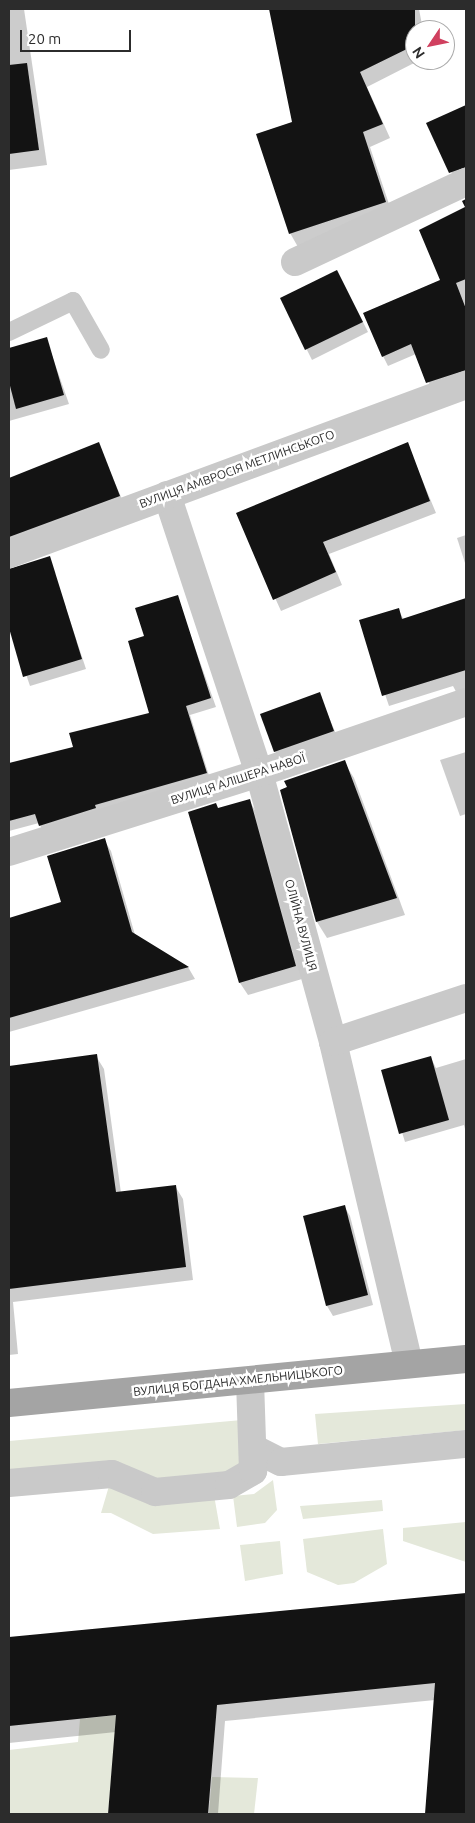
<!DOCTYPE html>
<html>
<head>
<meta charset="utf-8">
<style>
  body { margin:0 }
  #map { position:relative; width:475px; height:1823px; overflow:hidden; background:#fff; font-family:Ubuntu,sans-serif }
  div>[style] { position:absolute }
  .green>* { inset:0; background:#e4e8da }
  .shadow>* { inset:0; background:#0003 }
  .building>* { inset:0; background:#131313 }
  .lane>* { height:18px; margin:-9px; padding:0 9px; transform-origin:9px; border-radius:9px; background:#c9c9c9 }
  .street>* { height:28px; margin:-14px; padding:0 14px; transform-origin:14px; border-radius:14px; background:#c9c9c9 }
  .primary>* { height:28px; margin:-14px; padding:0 14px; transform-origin:14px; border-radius:14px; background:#a4a4a4 }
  span { translate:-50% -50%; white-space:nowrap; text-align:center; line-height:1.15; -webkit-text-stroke:5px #fff; paint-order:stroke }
  .street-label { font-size:12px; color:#2c2c2c }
  .frame { position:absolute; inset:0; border:10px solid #2c2c2c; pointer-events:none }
  .north { position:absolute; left:405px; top:20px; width:50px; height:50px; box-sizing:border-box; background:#fff; border:1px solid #ababab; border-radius:50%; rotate:236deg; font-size:14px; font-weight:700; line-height:20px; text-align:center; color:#2c2c2c }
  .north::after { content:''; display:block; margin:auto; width:18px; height:22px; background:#d0405f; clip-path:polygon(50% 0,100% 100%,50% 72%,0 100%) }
  .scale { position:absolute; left:20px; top:30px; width:111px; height:22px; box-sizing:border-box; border:2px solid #2c2c2c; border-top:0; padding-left:6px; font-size:15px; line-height:18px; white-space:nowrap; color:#2c2c2c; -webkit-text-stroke:4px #fff; paint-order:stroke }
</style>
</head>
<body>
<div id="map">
  <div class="green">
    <div style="clip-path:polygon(466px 1404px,466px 1430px,318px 1444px,315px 1414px)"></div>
    <div style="clip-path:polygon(253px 1419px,253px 1471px,220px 1486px,112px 1474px,9px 1483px,9px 1441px)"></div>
    <div style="clip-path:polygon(273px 1480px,277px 1510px,265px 1523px,237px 1527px,233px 1496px,254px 1494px)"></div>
    <div style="clip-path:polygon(109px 1486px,214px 1495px,220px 1529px,153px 1534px,111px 1513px,101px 1513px)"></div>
    <div style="clip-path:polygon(382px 1500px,383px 1511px,303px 1519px,300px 1506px)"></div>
    <div style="clip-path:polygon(466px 1522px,466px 1562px,403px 1541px,403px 1528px)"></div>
    <div style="clip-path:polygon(383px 1529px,387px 1564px,354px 1583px,338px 1585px,307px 1572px,303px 1539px)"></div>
    <div style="clip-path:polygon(280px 1541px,283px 1574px,245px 1581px,240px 1545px)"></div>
    <div style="clip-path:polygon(117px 1715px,108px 1814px,9px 1814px,9px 1750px,78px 1742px,80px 1719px)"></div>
    <div style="clip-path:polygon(212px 1777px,258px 1778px,254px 1814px,209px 1814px)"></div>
  </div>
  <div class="shadow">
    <div style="clip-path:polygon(9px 9px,24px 9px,47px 165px,9px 170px)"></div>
    <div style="clip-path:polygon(271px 9px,419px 9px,423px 30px,415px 30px,415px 60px,420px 60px,367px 87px,390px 138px,370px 147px,393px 216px,298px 247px,290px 233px,293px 123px)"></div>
    <div style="clip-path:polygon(466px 106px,466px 179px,456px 182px,428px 123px)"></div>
    <div style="clip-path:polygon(466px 208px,466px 380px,433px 392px,416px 354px,388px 366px,383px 356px,442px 281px,420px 230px)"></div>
    <div style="clip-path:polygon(342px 281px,368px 332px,312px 360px,281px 298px)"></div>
    <div style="clip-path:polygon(46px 338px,69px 404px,9px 421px,9px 349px)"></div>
    <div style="clip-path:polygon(407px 443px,436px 513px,329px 554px,342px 585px,281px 611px,237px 514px)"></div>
    <div style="clip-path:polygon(98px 444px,125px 506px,9px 552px,9px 480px)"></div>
    <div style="clip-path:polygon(466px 535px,466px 566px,457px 538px)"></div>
    <div style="clip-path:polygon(49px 557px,86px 669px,30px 686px,9px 624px,9px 570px)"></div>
    <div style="clip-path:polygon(177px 597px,216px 707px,190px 715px,211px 782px,45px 835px,39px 823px,9px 831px,9px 764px,75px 748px,151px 714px,145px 637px)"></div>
    <div style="clip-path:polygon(466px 599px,466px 697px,460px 699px,453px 686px,389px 706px,360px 621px,398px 609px,404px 620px)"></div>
    <div style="clip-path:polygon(319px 694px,339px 741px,280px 761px,275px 751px)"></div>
    <div style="clip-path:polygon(466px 752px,466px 814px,460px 816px,440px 760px)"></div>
    <div style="clip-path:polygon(344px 762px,354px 778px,405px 915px,327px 938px,317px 922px,281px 790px)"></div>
    <div style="clip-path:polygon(249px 800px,256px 812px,302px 979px,248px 995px,240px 983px,190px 813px,218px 809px)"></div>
    <div style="clip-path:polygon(104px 840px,111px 851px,135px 935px,188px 967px,195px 979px,9px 1032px,9px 919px,62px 903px)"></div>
    <div style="clip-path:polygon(96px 1056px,104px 1069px,121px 1193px,175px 1186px,183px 1199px,193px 1280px,13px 1302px,18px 1354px,9px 1355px,9px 1067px)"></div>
    <div style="clip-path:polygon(431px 1058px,436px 1068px,466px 1059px,466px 1133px,464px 1125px,405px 1142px,383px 1071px)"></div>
    <div style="clip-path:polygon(344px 1206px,350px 1216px,373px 1305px,333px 1316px,327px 1306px)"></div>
    <div style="clip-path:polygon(466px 1594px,466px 1814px,426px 1814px,435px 1700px,225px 1721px,218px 1814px,109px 1814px,116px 1732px,9px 1743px,9px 1638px)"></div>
  </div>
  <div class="building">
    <div style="clip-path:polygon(269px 9px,415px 9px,415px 45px,360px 72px,383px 124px,363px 132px,386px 202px,289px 234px,256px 134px,292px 122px)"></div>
    <div style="clip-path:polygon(27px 63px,39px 150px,9px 154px,9px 65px)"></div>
    <div style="clip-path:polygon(466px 105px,466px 167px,449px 173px,426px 123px)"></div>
    <div style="clip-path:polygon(466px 199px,466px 279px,456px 283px,466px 309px,466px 370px,426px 383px,411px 344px,382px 357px,363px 313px,440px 280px,419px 230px,465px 207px,462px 201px)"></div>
    <div style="clip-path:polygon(337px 270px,363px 322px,305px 350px,280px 298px)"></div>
    <div style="clip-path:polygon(47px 337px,64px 395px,16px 409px,9px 382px,9px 348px)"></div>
    <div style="clip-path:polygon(99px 442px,120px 496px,9px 537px,9px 478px)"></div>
    <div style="clip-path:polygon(408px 442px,430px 501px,323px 542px,336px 572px,273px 600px,236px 513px)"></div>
    <div style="clip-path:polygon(50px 556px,82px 659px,23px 677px,9px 628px,9px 569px)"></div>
    <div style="clip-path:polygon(178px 595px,211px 698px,186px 706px,207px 773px,95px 805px,96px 808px,39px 826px,35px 814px,9px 821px,9px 763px,73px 747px,69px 733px,149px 713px,128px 641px,144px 636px,135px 608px)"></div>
    <div style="clip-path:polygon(466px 598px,466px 670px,382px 696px,359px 620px,399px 608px,402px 619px)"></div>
    <div style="clip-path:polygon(320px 692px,334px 731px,274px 752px,260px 714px)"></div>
    <div style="clip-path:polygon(345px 760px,397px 898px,316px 922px,280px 790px,287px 787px,284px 781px)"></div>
    <div style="clip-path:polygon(250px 799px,296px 966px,239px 983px,188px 812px,216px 803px,218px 808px)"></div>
    <div style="clip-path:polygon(105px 838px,132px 932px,189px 967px,9px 1018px,9px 918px,61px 902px,47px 856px)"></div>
    <div style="clip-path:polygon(97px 1054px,116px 1192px,176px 1185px,186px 1267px,9px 1289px,9px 1066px)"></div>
    <div style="clip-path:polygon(431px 1056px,449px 1120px,399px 1134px,381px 1070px)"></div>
    <div style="clip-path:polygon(345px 1205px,368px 1295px,326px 1306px,303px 1216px)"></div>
    <div style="clip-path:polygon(466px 1593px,466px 1814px,425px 1814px,435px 1683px,217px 1705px,208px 1814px,108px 1814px,116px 1715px,9px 1726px,9px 1637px)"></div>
  </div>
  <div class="lane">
    <div style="left:9px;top:332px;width:71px;rotate:-25.8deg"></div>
    <div style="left:73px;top:301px;width:56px;rotate:60.3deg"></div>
  </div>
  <div class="street">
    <div style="left:295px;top:262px;width:189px;rotate:-25.1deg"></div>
    <div style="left:167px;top:495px;width:293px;rotate:71.7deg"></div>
    <div style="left:259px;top:773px;width:279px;rotate:74.6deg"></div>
    <div style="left:333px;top:1042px;width:331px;rotate:76.7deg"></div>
    <div style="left:9px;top:554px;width:487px;rotate:-20.3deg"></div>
    <div style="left:9px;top:852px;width:262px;rotate:-17.5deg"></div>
    <div style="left:259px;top:773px;width:219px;rotate:-18.9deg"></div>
    <div style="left:333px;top:1042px;width:140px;rotate:-18.3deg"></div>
    <div style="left:253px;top:1448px;width:31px;rotate:27deg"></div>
    <div style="left:281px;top:1462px;width:186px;rotate:-5.6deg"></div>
    <div style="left:9px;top:1483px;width:103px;rotate:-5deg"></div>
    <div style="left:112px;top:1474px;width:47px;rotate:22.7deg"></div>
    <div style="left:155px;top:1492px;width:74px;rotate:-5.4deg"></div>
    <div style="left:229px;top:1485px;width:28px;rotate:-30deg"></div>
    <div style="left:253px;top:1471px;width:90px;rotate:-91.9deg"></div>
  </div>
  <div class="primary">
    <div style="left:9px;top:1403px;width:459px;rotate:-5.5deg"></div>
  </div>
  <div class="street-label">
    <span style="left:237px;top:469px;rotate:-20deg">ВУЛИЦЯ АМВРОСІЯ МЕТЛИНСЬКОГО</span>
    <span style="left:238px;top:779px;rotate:-18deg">ВУЛИЦЯ АЛІШЕРА НАВОЇ</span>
    <span style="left:301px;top:925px;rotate:75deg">ОЛІЙНА ВУЛИЦЯ</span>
    <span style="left:238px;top:1381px;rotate:-6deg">ВУЛИЦЯ БОГДАНА ХМЕЛЬНИЦЬКОГО</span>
  </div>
  <div class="frame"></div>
  <div class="north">N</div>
  <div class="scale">20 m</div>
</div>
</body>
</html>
